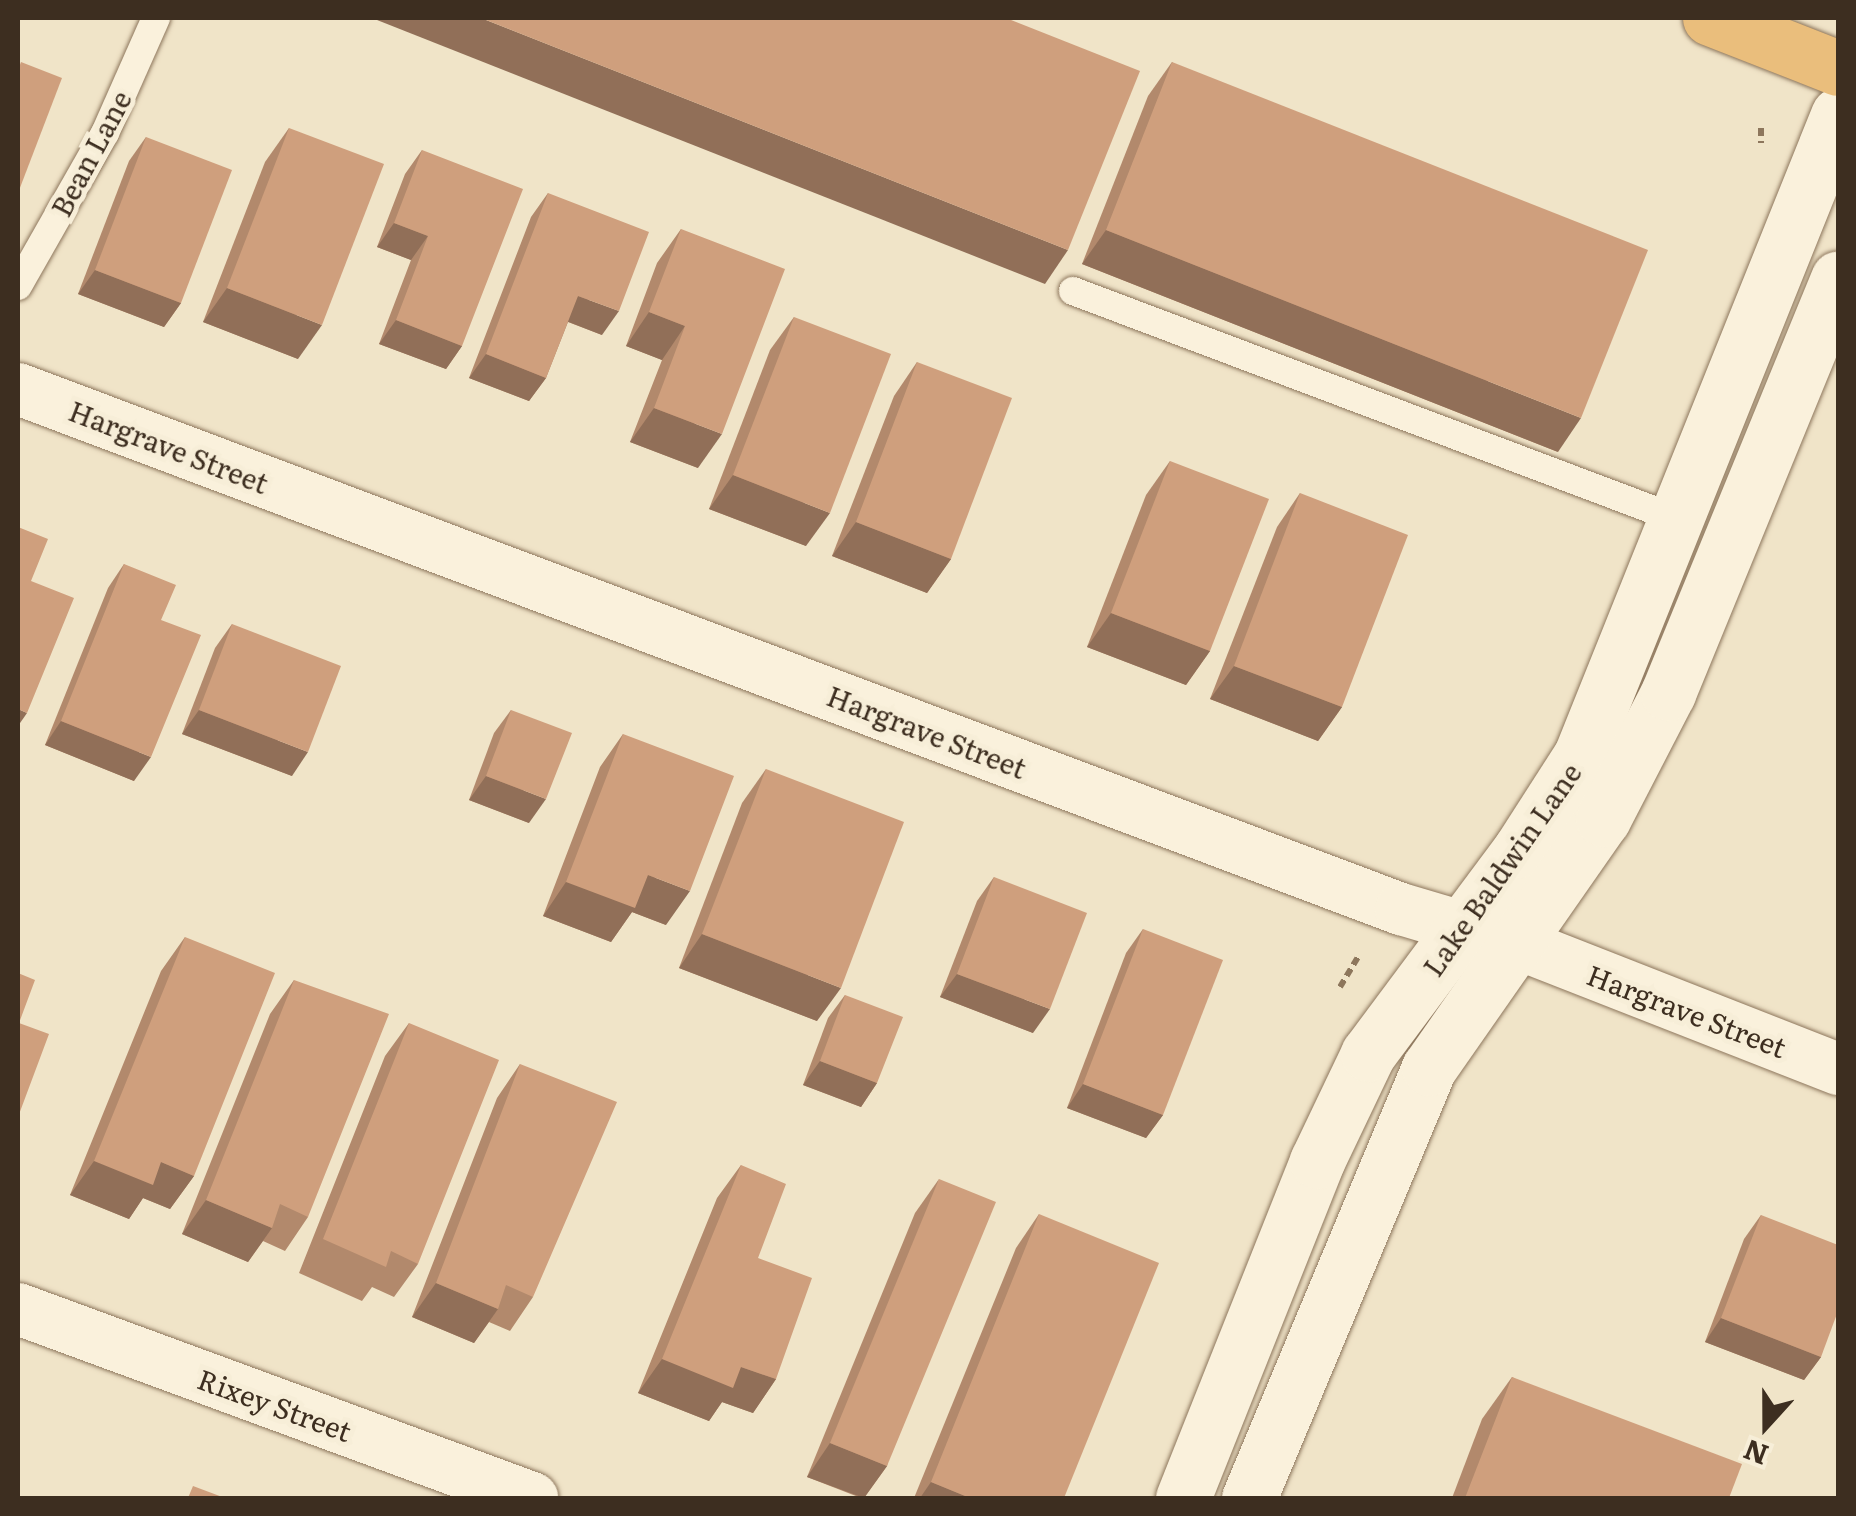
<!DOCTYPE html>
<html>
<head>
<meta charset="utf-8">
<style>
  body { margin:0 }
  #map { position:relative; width:1856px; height:1516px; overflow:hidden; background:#f0e4c8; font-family:Literata,serif }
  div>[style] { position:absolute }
  .path>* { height:6px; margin-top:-3px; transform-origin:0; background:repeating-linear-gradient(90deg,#8d765c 0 8px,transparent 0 13px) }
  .roads { filter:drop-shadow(0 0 2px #8d765c) drop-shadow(0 0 2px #8d765c) }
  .service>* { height:28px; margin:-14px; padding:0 14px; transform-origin:14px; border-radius:14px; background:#faf1dc }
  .minor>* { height:52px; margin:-26px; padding:0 26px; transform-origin:26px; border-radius:26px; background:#faf1dc }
  .tertiary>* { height:55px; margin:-27.5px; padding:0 27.5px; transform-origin:27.5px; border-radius:27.5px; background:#faf1dc }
  .trunk>* { height:55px; margin:-27.5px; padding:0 27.5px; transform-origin:27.5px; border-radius:27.5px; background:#eabe7c }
  .wall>* { inset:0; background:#b2896c }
  .shaded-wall>* { inset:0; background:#916f58 }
  .building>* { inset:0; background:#cf9f7d }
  span { translate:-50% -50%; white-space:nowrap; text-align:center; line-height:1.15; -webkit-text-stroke:10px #f7eed8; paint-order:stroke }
  .street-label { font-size:28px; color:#3d2e20 }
  .frame { position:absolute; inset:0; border:20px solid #3d2e20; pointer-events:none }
  .north { position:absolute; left:1716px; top:1376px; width:100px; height:100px; -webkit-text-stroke:8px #f7eed8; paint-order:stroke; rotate:201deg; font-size:28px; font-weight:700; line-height:40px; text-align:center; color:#3d2e20 }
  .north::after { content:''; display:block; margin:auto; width:35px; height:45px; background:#3d2e20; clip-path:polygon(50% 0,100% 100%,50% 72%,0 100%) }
</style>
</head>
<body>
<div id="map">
  <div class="path">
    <div style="left:1761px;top:128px;width:15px;rotate:90deg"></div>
    <div style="left:1340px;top:987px;width:37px;rotate:-59deg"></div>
  </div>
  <div class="roads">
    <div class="service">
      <div style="left:18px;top:286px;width:176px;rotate:-60.4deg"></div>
      <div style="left:105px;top:133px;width:126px;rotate:-66.1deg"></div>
      <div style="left:1073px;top:291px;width:649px;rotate:20.67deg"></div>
    </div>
    <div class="minor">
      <div style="left:18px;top:389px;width:1478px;rotate:20.61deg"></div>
      <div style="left:1401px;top:909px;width:123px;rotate:16.5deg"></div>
      <div style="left:1519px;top:944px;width:343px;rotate:21.4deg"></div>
      <div style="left:18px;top:1309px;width:548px;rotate:20.19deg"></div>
    </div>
    <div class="tertiary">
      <div style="left:1183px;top:1498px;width:363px;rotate:-68.3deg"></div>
      <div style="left:1317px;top:1161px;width:119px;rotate:-64.5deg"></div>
      <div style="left:1368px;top:1054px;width:254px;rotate:-53.3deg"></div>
      <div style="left:1520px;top:850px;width:113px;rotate:-57.3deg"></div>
      <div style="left:1581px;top:755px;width:690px;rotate:-68.12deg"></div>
      <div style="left:1249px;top:1498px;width:466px;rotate:-67.3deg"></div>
      <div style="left:1429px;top:1068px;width:304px;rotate:-55.1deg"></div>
      <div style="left:1603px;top:819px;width:142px;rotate:-62.7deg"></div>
      <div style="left:1668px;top:693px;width:448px;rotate:-67.7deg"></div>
    </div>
    <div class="trunk">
      <div style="left:1710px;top:18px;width:137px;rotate:21.3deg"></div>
    </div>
  </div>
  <div class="wall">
    <div style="clip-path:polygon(1172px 62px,1558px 452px,1082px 264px,1148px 96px)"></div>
    <div style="clip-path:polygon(289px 128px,298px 359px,203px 322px,265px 162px)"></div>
    <div style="clip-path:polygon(146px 137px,181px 303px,164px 327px,78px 294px,129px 161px)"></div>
    <div style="clip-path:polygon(422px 150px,462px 346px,446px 369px,379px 344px,411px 260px,377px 247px,405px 174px)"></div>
    <div style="clip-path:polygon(548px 193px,602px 335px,568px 322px,546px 378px,529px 401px,469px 378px,531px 217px)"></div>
    <div style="clip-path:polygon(681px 229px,698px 468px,630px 442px,662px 360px,626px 346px,657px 263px)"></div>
    <div style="clip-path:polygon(794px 317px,806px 546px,709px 509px,770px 350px)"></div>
    <div style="clip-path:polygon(917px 362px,951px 559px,927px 593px,832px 556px,894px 396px)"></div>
    <div style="clip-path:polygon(1170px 461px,1210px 651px,1186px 685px,1087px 647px,1146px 495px)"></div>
    <div style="clip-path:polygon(1300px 493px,1342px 707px,1318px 741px,1210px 699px,1277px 527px)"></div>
    <div style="clip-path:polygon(124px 564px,161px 620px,134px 781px,45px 745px,108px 588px)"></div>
    <div style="clip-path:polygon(232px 624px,292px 776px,182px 734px,215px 648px)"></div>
    <div style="clip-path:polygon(511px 710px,529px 823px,469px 800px,494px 733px)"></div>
    <div style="clip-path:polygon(623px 734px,666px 925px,632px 912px,611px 942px,543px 916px,600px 767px)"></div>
    <div style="clip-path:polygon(766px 769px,817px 1021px,679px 968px,742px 803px)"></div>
    <div style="clip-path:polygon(994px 877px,1033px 1033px,940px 997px,977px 901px)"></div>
    <div style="clip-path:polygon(1143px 929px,1163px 1115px,1146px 1138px,1067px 1108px,1126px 953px)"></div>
    <div style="clip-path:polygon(185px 937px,194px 1176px,170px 1209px,143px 1198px,129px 1219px,70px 1195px,161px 971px)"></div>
    <div style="clip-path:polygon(294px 980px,308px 1217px,285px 1251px,263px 1241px,248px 1262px,182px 1234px,270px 1014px)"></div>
    <div style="clip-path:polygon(845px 995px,877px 1083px,861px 1107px,803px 1085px,828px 1018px)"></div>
    <div style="clip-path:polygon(409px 1023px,418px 1264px,394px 1297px,372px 1287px,362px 1301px,299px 1273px,385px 1056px)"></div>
    <div style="clip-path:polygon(520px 1064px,533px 1297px,510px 1331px,489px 1322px,474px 1343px,412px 1317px,497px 1098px)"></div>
    <div style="clip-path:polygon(741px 1165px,758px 1258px,776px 1379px,753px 1413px,722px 1402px,709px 1421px,638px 1393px,717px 1198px)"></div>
    <div style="clip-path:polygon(939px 1179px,887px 1466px,864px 1498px,861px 1498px,807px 1477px,915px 1213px)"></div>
    <div style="clip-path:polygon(1039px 1214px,1064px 1498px,914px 1498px,1016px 1248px)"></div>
    <div style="clip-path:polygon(1761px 1215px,1821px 1357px,1804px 1380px,1705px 1342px,1744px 1239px)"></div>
    <div style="clip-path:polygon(1512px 1377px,1729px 1498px,1452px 1498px,1482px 1419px)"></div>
  </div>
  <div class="shaded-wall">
    <div style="clip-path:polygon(378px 18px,481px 18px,1068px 250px,1045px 284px,377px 20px)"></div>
    <div style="clip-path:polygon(394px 223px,428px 236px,411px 260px,377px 247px)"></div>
    <div style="clip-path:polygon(1106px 230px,1581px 418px,1558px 452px,1082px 264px)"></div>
    <div style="clip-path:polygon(95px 270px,181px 303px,164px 327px,78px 294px)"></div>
    <div style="clip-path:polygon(227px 288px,322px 325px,298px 359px,203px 322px)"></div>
    <div style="clip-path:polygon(578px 296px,619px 311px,602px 335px,561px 319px)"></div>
    <div style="clip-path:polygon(649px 312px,685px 326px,662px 360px,626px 346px)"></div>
    <div style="clip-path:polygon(396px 320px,462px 346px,446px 369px,379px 344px)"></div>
    <div style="clip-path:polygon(486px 354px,546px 378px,529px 401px,469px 378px)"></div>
    <div style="clip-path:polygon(654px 408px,722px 434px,698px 468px,630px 442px)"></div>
    <div style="clip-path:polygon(733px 475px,830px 513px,806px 546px,709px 509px)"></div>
    <div style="clip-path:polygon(856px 522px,951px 559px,927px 593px,832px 556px)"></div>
    <div style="clip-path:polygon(1111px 613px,1210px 651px,1186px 685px,1087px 647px)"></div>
    <div style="clip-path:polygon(1234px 666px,1342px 707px,1318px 741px,1210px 699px)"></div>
    <div style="clip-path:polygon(18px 709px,27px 713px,18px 726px)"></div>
    <div style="clip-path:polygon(199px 710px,308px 752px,292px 776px,182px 734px)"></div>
    <div style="clip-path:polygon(61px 721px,151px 757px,134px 781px,45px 745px)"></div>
    <div style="clip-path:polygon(486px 776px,546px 799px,529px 823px,469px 800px)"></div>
    <div style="clip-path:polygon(648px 875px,690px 891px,666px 925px,632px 912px,611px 942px,543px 916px,566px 882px)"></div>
    <div style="clip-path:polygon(702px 934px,841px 988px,817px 1021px,679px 968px)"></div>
    <div style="clip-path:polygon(957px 974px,1050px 1009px,1033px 1033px,940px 997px)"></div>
    <div style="clip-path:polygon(820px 1061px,877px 1083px,861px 1107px,803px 1085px)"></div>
    <div style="clip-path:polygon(1083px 1084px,1163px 1115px,1146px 1138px,1067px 1108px)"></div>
    <div style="clip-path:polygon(94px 1161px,161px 1162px,194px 1176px,170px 1209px,143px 1198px,129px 1219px,70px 1195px)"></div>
    <div style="clip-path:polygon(206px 1200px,272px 1228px,248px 1262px,182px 1234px)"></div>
    <div style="clip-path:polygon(436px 1283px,498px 1309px,474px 1343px,412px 1317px)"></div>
    <div style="clip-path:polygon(1721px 1318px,1821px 1357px,1804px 1380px,1705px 1342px)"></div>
    <div style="clip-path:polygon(662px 1359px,741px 1367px,776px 1379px,753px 1413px,722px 1402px,709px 1421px,638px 1393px)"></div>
    <div style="clip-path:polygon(830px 1443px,887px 1466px,864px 1498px,807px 1477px)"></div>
    <div style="clip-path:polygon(931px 1482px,970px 1498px,920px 1498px)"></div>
  </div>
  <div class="building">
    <div style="clip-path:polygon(481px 18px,1006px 18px,1140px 71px,1068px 250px)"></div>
    <div style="clip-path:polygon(21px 62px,62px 78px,18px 193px,18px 70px)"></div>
    <div style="clip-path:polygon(1172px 62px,1648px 250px,1581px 418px,1106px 230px)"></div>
    <div style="clip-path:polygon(289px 128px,384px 164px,322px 325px,227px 288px)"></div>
    <div style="clip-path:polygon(146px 137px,232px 170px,181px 303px,95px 270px)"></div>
    <div style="clip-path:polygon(422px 150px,523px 189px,462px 346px,396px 320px,428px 236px,394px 223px)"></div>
    <div style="clip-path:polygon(548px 193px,649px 232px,619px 311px,578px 296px,546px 378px,486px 354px)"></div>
    <div style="clip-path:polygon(681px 229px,785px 269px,722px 434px,654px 408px,685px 326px,649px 312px)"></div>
    <div style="clip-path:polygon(794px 317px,891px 354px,830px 513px,733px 475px)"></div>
    <div style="clip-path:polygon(917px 362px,1012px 398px,951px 559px,856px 522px)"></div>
    <div style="clip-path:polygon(1170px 461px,1269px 499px,1210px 651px,1111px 613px)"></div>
    <div style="clip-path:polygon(1300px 493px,1408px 535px,1342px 707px,1234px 666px)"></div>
    <div style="clip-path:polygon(18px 527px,48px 539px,31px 581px,74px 598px,27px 713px,18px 709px)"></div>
    <div style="clip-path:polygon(124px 564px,176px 585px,161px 620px,201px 635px,151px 757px,61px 721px)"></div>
    <div style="clip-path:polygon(232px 624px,341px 666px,308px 752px,199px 710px)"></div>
    <div style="clip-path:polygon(511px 710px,572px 733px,546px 799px,486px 776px)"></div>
    <div style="clip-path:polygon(623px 734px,734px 776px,690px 891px,648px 875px,635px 908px,566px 882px)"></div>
    <div style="clip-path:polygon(766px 769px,904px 822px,841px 988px,702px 934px)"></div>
    <div style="clip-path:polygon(994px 877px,1087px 913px,1050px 1009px,957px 974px)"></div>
    <div style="clip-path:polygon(1143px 929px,1223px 960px,1163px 1115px,1083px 1084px)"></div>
    <div style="clip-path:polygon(185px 937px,275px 973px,194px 1176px,161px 1162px,153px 1185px,94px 1161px)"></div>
    <div style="clip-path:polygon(18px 973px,35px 980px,19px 1023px,49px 1034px,18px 1117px)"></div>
    <div style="clip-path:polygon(294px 980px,389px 1014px,308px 1217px,280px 1204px,272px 1228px,206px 1200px)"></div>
    <div style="clip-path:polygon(845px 995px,903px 1017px,877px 1083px,820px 1061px)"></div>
    <div style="clip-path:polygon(409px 1023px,499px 1060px,418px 1264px,391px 1251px,386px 1267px,323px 1239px)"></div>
    <div style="clip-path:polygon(520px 1064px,617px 1102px,533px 1297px,506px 1285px,498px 1309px,436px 1283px)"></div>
    <div style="clip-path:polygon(741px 1165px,786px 1184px,758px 1258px,812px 1278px,776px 1379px,741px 1367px,733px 1388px,662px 1359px)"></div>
    <div style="clip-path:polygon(939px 1179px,996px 1202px,887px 1466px,830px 1443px)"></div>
    <div style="clip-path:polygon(1039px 1214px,1159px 1263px,1064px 1498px,970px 1498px,931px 1482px)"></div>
    <div style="clip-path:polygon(1761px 1215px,1838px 1245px,1838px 1311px,1821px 1357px,1721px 1318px)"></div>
    <div style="clip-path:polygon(1512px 1377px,1742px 1464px,1729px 1498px,1465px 1498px)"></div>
    <div style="clip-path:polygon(193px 1486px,225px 1498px,188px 1498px)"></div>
  </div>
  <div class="street-label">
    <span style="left:90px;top:153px;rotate:-62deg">Bean Lane</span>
    <span style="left:169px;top:446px;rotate:21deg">Hargrave Street</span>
    <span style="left:927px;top:731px;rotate:21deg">Hargrave Street</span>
    <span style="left:1501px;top:869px;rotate:-55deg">Lake Baldwin Lane</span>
    <span style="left:1687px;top:1010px;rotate:21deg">Hargrave Street</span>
    <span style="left:275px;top:1404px;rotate:20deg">Rixey Street</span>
  </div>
  <div class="frame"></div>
  <div class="north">N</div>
</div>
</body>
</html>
